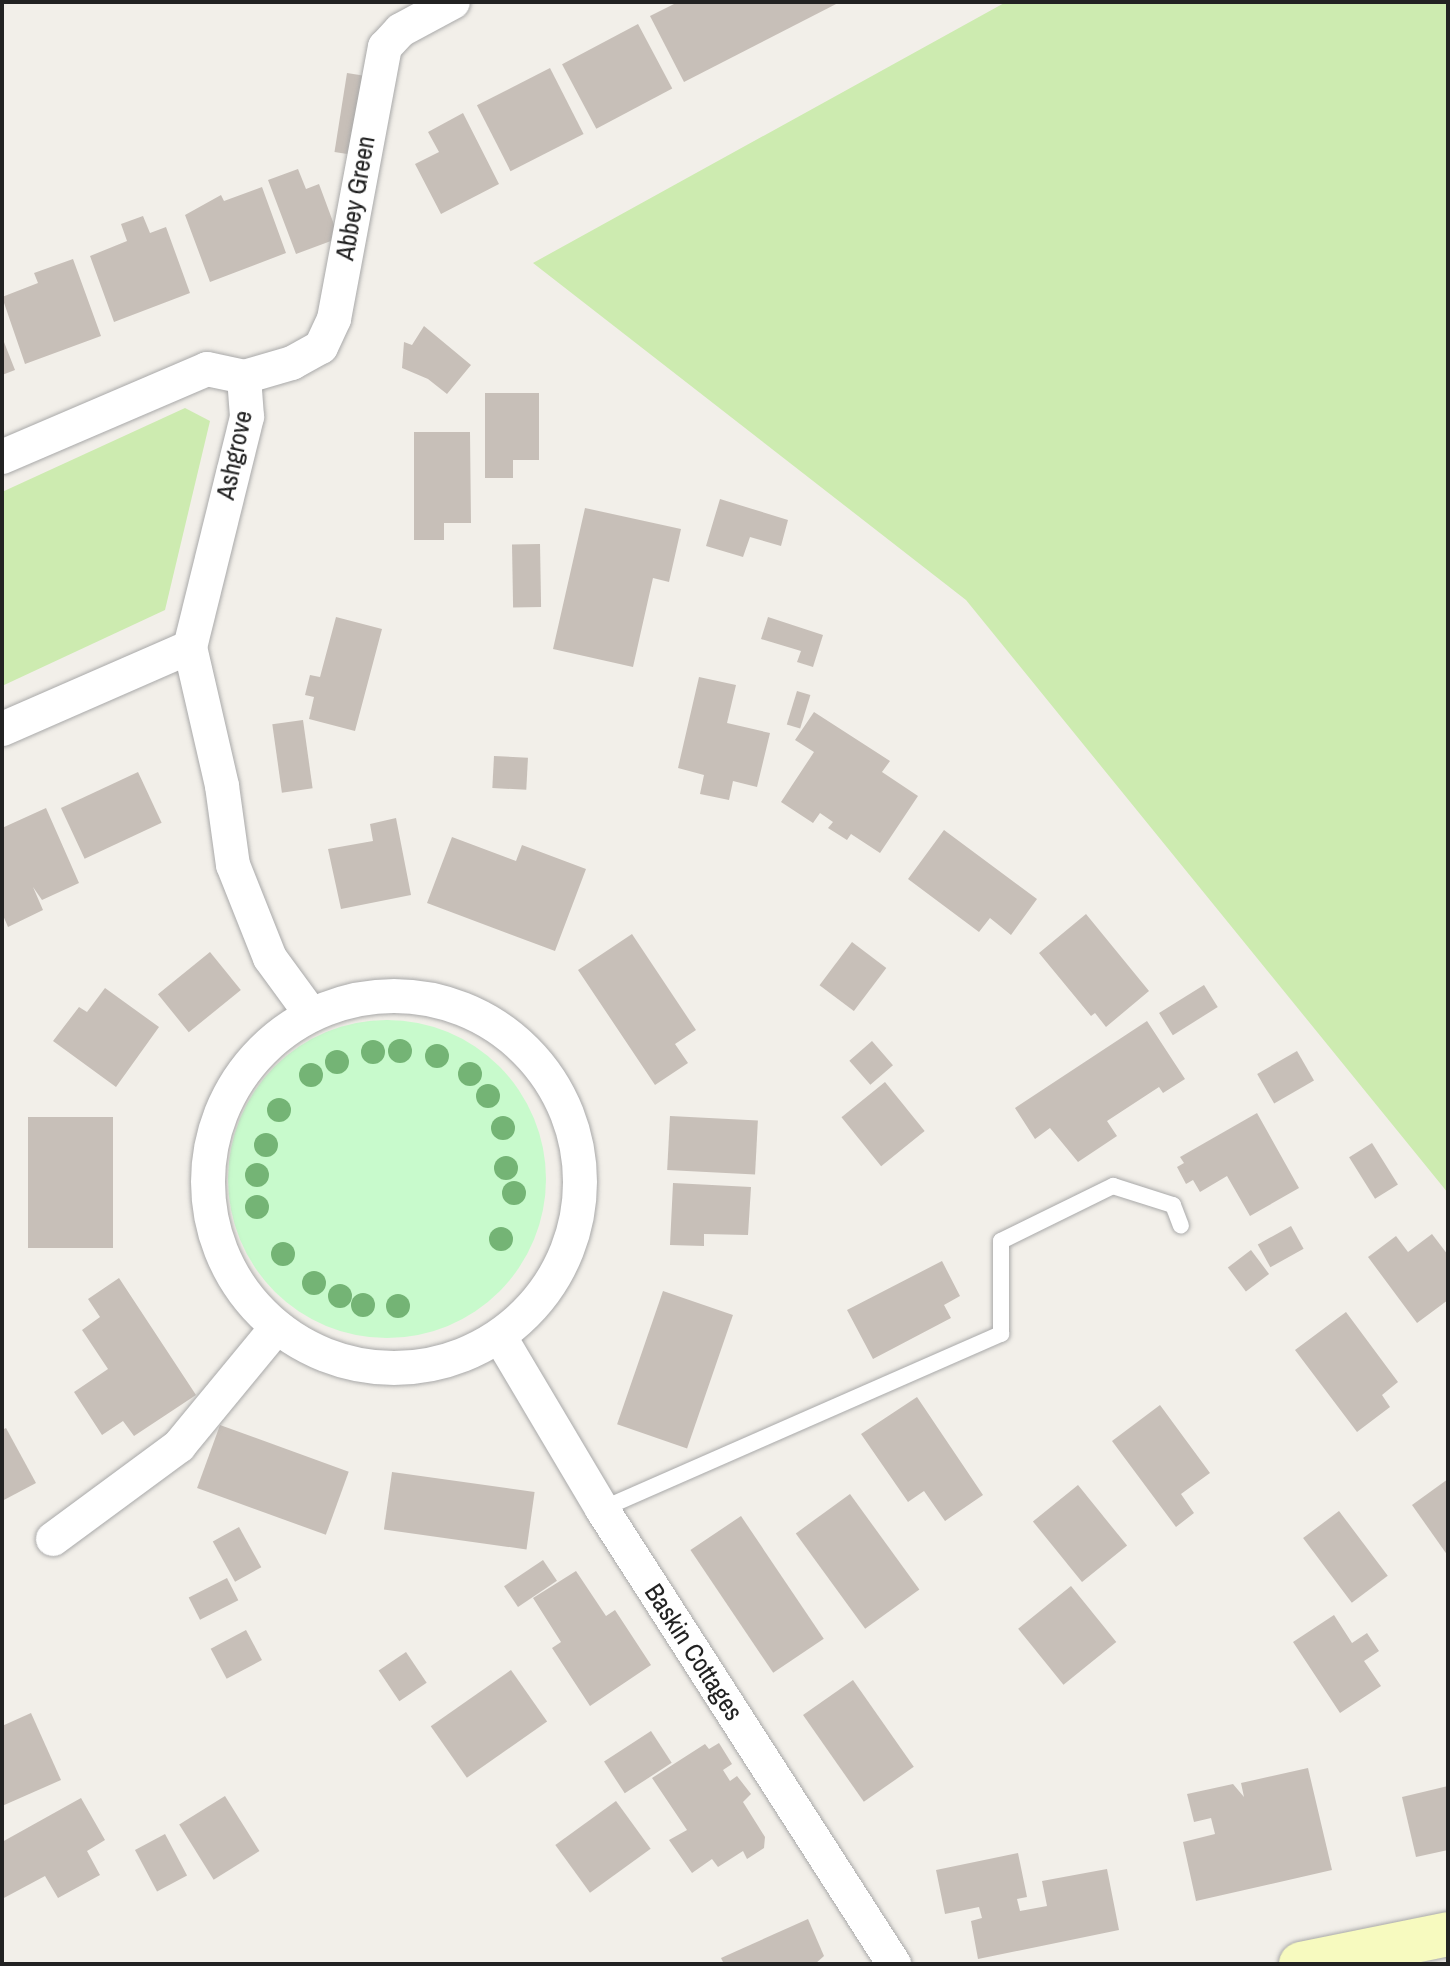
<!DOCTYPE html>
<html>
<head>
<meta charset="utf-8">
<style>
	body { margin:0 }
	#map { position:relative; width:1450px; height:1966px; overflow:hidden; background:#f2efe9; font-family:"Archivo Narrow",sans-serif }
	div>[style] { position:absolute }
	.grass>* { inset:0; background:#cdebb0 }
	.park>* { inset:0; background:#c8facc }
	.round { border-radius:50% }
	.building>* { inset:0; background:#c7bfb8; transform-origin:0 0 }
	.roads { filter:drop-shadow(0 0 2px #a9a9a9) drop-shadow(0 0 2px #a9a9a9) }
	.lane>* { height:16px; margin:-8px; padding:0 8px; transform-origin:8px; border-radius:8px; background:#fff }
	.street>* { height:34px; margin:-17px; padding:0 17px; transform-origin:17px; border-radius:17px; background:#fff }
	.street>.ring { margin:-17px; padding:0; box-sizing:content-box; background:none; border:34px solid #fff; border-radius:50% }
	.secondary>* { height:44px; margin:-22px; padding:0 22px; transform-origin:22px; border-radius:22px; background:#f7fabf }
	.trees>* { width:24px; height:24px; margin:-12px; border-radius:50%; background:#74b475 }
	span { translate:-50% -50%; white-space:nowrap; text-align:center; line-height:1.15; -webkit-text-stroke:7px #fff; paint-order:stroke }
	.street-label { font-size:26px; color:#222 }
	.frame { position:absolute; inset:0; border:4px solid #222; pointer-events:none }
</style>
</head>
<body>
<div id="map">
	<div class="grass">
		<i style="clip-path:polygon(1006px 2px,1448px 2px,1448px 1193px,966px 600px,533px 263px)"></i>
		<i style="clip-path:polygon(185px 408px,210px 421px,165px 610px,2px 686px,2px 492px)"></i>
	</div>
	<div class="park">
		<i class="round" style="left:228px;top:1020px;width:318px;height:318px"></i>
	</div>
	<div class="building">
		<i style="clip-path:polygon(678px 2px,840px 2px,684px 82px,650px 16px)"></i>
		<i style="left:638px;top:24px;width:73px;height:86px;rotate:62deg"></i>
		<i style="left:550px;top:68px;width:74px;height:82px;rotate:63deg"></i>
		<i style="left:347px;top:73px;width:24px;height:80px;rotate:9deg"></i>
		<i style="clip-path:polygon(463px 113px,499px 184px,441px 214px,415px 164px,439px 152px,428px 132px)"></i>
		<i style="clip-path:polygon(298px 169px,306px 189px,319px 184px,339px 238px,296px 254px,268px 180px)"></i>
		<i style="clip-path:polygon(262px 187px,286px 253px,210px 282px,185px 215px,221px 195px,224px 201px)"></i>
		<i style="clip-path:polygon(143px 216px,150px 233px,166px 227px,190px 293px,114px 322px,90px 256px,127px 241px,121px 224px)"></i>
		<i style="clip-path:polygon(73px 259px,101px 336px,25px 364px,2px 297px,38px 283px,34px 273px)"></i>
		<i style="clip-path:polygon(424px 326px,471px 365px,447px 394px,428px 379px,402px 368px,404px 342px,412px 345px)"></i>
		<i style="clip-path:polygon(2px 337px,15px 370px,2px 375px)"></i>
		<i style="clip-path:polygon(485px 393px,539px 393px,539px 460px,513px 460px,513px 478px,485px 478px)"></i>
		<i style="clip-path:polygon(414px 432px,470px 432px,471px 523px,444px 523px,444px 540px,414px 540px)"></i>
		<i style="clip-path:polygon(720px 499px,788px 520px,781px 546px,750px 537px,743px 557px,706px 546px)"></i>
		<i style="clip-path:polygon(585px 508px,681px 529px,669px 582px,653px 578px,633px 667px,553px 649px)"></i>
		<i style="left:540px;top:544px;width:63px;height:28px;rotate:89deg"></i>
		<i style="clip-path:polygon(336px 617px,382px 629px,355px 731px,309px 719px,314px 697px,305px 695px,310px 675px,320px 677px)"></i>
		<i style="clip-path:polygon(768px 617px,823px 635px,813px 667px,797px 662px,801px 651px,761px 639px)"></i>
		<i style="clip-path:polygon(699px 677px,736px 685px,727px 723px,770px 733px,757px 787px,733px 781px,729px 800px,700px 794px,704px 775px,678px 768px)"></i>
		<i style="left:797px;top:691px;width:14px;height:35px;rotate:17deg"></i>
		<i style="clip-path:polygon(814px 712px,890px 761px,882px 772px,918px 796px,880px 853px,851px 834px,847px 840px,828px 828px,833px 822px,820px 813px,813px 823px,781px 802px,814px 752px,795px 740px)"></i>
		<i style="left:303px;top:720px;width:69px;height:31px;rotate:82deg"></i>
		<i style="left:494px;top:756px;width:34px;height:32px;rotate:3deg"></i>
		<i style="left:138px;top:772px;width:56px;height:85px;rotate:65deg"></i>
		<i style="clip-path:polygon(46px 808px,79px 883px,42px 900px,33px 887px,43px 910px,8px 927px,2px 913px,2px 828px)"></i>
		<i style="clip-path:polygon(396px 818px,411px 895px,341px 909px,328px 849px,373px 841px,370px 824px)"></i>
		<i style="clip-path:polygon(944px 830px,1037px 899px,1011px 935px,990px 918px,979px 932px,908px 879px)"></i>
		<i style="clip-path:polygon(452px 837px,516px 861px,522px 845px,586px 869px,555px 951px,427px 903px)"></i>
		<i style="clip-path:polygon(1086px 914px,1149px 991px,1106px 1027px,1095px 1013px,1091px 1016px,1039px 953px)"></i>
		<i style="clip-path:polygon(632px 934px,696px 1030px,675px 1044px,688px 1063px,655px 1085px,578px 970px)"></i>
		<i style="left:852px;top:942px;width:43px;height:54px;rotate:37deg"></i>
		<i style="left:210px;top:952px;width:49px;height:67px;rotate:51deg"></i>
		<i style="left:1204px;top:985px;width:26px;height:53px;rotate:58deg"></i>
		<i style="clip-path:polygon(105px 988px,159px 1027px,116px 1087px,53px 1041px,79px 1007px,87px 1012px)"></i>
		<i style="clip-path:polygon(1147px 1021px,1185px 1079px,1163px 1093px,1159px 1087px,1107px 1121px,1117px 1136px,1078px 1162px,1050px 1128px,1035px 1139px,1015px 1108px)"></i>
		<i style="left:872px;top:1041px;width:32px;height:30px;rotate:49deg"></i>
		<i style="left:1297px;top:1051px;width:34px;height:46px;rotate:60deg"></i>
		<i style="left:885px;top:1082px;width:63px;height:56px;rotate:51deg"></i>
		<i style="clip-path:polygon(1257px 1113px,1299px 1188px,1250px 1216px,1227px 1176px,1200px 1192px,1193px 1180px,1186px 1184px,1177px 1167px,1184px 1163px,1180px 1157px)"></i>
		<i style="left:670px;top:1116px;width:88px;height:54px;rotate:3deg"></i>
		<i style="left:28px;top:1117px;width:85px;height:131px"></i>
		<i style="left:1372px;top:1143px;width:49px;height:27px;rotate:58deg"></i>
		<i style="clip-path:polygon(673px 1183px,751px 1187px,748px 1235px,704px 1234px,704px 1246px,670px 1245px)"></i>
		<i style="left:1291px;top:1226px;width:26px;height:38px;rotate:61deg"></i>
		<i style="clip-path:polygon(1432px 1234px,1448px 1255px,1448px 1300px,1417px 1323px,1368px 1257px,1396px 1236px,1408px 1252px)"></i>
		<i style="left:1251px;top:1250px;width:30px;height:29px;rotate:53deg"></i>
		<i style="clip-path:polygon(942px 1261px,960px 1296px,944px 1305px,951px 1318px,873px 1359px,847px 1310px)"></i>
		<i style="clip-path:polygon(119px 1278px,196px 1395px,134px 1436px,123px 1421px,102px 1435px,74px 1392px,108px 1369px,82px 1330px,100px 1317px,88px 1299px)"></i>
		<i style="left:663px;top:1291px;width:74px;height:141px;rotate:19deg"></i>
		<i style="clip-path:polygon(1346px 1312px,1398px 1382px,1382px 1395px,1390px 1407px,1357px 1432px,1295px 1350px)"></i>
		<i style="clip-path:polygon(917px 1397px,983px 1495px,945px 1521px,924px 1491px,908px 1502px,861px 1434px)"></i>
		<i style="clip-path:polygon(1160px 1405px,1210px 1473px,1181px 1494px,1194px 1513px,1176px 1527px,1112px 1441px)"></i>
		<i style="left:220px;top:1425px;width:137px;height:67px;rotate:20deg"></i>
		<i style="clip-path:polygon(6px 1428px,36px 1483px,2px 1501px,2px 1430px)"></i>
		<i style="left:392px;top:1472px;width:144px;height:58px;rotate:8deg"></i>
		<i style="clip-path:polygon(1448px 1479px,1448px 1556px,1412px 1505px)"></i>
		<i style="left:1078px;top:1485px;width:78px;height:58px;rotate:51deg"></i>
		<i style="left:850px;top:1494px;width:118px;height:67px;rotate:54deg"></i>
		<i style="left:1339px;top:1511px;width:81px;height:45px;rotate:53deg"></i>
		<i style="left:741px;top:1516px;width:148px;height:61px;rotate:56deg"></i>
		<i style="left:239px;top:1527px;width:46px;height:30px;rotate:61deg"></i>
		<i style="left:543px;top:1560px;width:25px;height:47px;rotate:56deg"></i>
		<i style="clip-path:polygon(576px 1571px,606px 1616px,615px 1610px,651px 1665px,590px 1706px,552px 1648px,561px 1642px,533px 1598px)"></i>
		<i style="left:227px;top:1578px;width:25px;height:43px;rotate:63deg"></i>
		<i style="left:1071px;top:1586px;width:72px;height:68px;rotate:51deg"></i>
		<i style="clip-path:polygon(1334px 1615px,1352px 1643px,1367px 1633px,1379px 1651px,1364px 1661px,1381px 1686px,1340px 1713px,1293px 1642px)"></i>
		<i style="left:246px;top:1630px;width:34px;height:40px;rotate:62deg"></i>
		<i style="left:406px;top:1652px;width:37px;height:33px;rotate:56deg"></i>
		<i style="left:511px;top:1670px;width:63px;height:98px;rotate:55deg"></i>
		<i style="left:853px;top:1680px;width:106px;height:61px;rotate:55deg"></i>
		<i style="clip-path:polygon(31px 1713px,61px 1780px,2px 1806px,2px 1726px)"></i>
		<i style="left:651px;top:1731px;width:38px;height:56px;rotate:57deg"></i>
		<i style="clip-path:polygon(719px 1743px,732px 1764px,723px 1770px,730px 1781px,737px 1776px,751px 1794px,743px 1802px,765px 1837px,764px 1848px,747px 1859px,743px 1851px,718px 1867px,712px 1859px,692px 1873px,669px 1840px,687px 1830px,652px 1778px,705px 1744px,709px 1749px)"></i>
		<i style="clip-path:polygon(1308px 1768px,1332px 1870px,1196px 1901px,1183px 1842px,1215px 1834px,1211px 1818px,1194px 1822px,1187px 1794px,1233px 1784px,1244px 1797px,1241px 1783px)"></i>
		<i style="clip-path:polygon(1448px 1786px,1448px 1850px,1416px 1857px,1402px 1797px)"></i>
		<i style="left:225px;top:1796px;width:65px;height:54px;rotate:58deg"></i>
		<i style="clip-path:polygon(81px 1798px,105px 1840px,87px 1851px,100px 1875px,58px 1898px,45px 1876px,2px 1899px,2px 1842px)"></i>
		<i style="left:616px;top:1801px;width:59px;height:75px;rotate:54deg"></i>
		<i style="left:165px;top:1834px;width:47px;height:34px;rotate:62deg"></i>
		<i style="clip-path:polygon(1018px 1853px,1027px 1897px,1017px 1899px,1020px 1911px,1047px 1906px,1042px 1881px,1107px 1869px,1119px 1930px,978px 1959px,971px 1921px,982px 1918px,979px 1907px,945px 1914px,936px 1870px)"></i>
		<i style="clip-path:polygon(808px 1919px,824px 1956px,815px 1964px,724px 1964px,721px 1958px)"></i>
	</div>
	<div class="roads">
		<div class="lane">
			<i style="left:602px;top:1509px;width:436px;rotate:-23.7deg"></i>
			<i style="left:1001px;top:1334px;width:93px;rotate:-90deg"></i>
			<i style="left:1001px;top:1241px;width:125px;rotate:-26.2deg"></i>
			<i style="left:1113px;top:1186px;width:63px;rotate:17.6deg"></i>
			<i style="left:1173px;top:1205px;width:22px;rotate:69deg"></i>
		</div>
		<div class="street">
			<i style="left:244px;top:377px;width:50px;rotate:-16.3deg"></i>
			<i style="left:292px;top:363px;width:33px;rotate:-29deg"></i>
			<i style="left:321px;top:347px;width:31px;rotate:-65deg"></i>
			<i style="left:334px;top:319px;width:277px;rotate:-79.4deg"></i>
			<i style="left:385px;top:47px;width:23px;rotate:-47deg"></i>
			<i style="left:401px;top:30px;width:59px;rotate:-28.3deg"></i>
			<i style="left:2px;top:457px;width:223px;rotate:-23.2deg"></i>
			<i style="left:207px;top:369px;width:38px;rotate:12deg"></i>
			<i style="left:244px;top:377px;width:40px;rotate:85.7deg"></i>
			<i style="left:247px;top:417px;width:237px;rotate:103.9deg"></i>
			<i style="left:190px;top:647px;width:205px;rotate:156.4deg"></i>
			<i style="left:190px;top:647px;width:143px;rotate:77deg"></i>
			<i style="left:222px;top:786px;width:80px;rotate:82.1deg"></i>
			<i style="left:233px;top:865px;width:100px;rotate:68.3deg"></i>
			<i style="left:270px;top:958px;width:69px;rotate:53.8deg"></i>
			<i class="ring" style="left:208px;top:996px;width:338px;height:338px"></i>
			<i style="left:500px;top:1337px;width:200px;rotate:59.3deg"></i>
			<i style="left:602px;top:1509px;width:541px;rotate:57.31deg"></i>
			<i style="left:53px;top:1539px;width:157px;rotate:-36.4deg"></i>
			<i style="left:179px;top:1446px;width:154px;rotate:-50.5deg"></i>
		</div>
		<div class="secondary">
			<i style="left:1301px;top:1964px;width:150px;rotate:-11.5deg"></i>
		</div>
	</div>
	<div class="trees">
		<i style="left:400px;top:1051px"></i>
		<i style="left:373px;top:1052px"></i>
		<i style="left:437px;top:1056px"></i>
		<i style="left:337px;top:1062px"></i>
		<i style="left:470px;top:1074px"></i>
		<i style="left:311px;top:1075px"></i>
		<i style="left:488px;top:1096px"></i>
		<i style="left:279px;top:1110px"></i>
		<i style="left:503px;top:1128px"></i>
		<i style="left:266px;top:1145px"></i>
		<i style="left:506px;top:1168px"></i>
		<i style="left:257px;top:1175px"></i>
		<i style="left:514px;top:1193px"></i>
		<i style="left:257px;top:1207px"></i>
		<i style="left:501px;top:1239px"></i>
		<i style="left:283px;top:1254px"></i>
		<i style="left:314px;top:1283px"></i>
		<i style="left:340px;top:1296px"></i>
		<i style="left:363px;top:1305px"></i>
		<i style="left:398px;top:1306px"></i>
	</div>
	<div class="street-label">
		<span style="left:355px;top:198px;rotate:-80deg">Abbey Green</span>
		<span style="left:234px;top:455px;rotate:-78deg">Ashgrove</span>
		<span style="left:694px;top:1652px;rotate:57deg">Baskin Cottages</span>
	</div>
	<div class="frame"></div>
</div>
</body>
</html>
